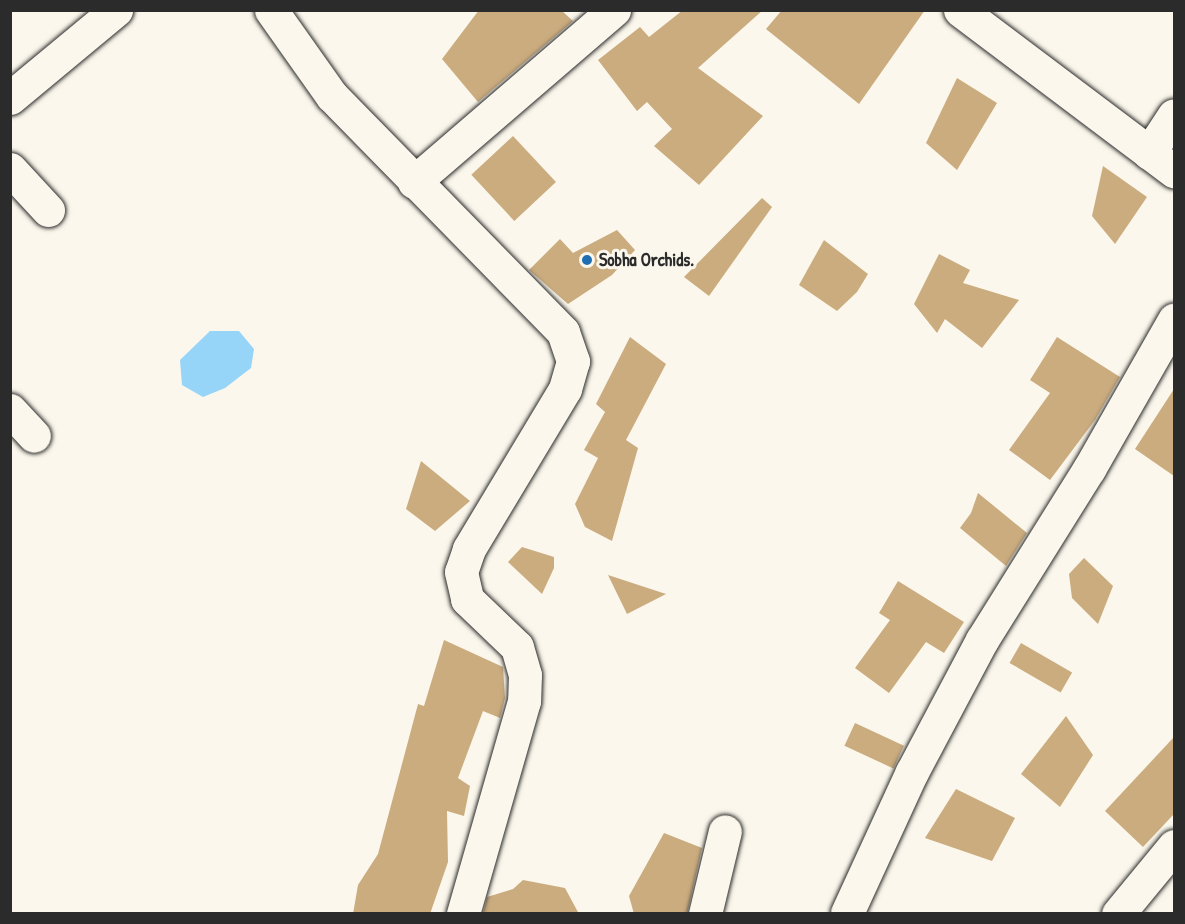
<!DOCTYPE html>
<html>
<head>
<meta charset="utf-8">
<style>
	body { margin:0 }
	#map { position:relative; width:1185px; height:924px; overflow:hidden; background:#fbf7ec; font-family:"Patrick Hand",sans-serif }
	div>[style] { position:absolute }
	.water>* { inset:0; background:#96d4f8 }
	.building>* { inset:0; background:#cbac7f; transform-origin:0 0 }
	.roads { filter:drop-shadow(0 0 2px #2b2b2b) drop-shadow(0 0 2px #2b2b2b) }
	.minor>* { height:33px; margin:-16.5px; padding:0 16.5px; transform-origin:16.5px; border-radius:16.5px; background:#fbf7ec }
	.dots>* { width:16px; height:16px; translate:-50% -50%; box-sizing:border-box; border:3px solid #fbf7ec; border-radius:50% }
	span { translate:-50% -50%; white-space:nowrap; text-align:center; line-height:1.15; -webkit-text-stroke:6px #fbf7ec; paint-order:stroke }
	.poi-label { font-size:18px; color:#2b2b2b; font-weight:700 }
	.left { translate:0 -50%; text-align:left }
	.frame { position:absolute; inset:0; border:12px solid #2b2b2b; pointer-events:none }
</style>
</head>
<body>
<div id="map">
	<div class="water">
		<i style="clip-path:polygon(210px 331px,239px 331px,254px 349px,251px 368px,225px 388px,203px 397px,182px 385px,180px 360px)"></i>
	</div>
	<div class="building">
		<i style="clip-path:polygon(479px 10px,561px 10px,573px 21px,478px 102px,442px 59px)"></i>
		<i style="clip-path:polygon(683px 10px,763px 10px,698px 68px,763px 116px,699px 185px,654px 146px,672px 129px,647px 102px,637px 111px,598px 60px,640px 27px,649px 37px)"></i>
		<i style="clip-path:polygon(782px 10px,925px 10px,859px 104px,766px 29px)"></i>
		<i style="clip-path:polygon(957px 78px,997px 103px,957px 170px,926px 143px)"></i>
		<i style="left:513px;top:136px;width:63px;height:57px;rotate:47deg"></i>
		<i style="clip-path:polygon(1103px 166px,1147px 197px,1115px 244px,1092px 216px)"></i>
		<i style="clip-path:polygon(762px 198px,772px 207px,709px 296px,684px 277px)"></i>
		<i style="clip-path:polygon(617px 230px,635px 250px,612px 275px,568px 304px,529px 270px,560px 239px,573px 253px)"></i>
		<i style="clip-path:polygon(824px 240px,868px 274px,857px 292px,837px 311px,799px 285px)"></i>
		<i style="clip-path:polygon(939px 254px,970px 270px,963px 283px,1019px 300px,982px 348px,945px 319px,937px 333px,914px 304px)"></i>
		<i style="clip-path:polygon(630px 337px,666px 364px,626px 440px,638px 448px,612px 541px,585px 527px,575px 504px,598px 458px,584px 450px,605px 412px,596px 404px)"></i>
		<i style="clip-path:polygon(1057px 337px,1120px 377px,1095px 420px,1050px 480px,1009px 450px,1050px 393px,1030px 380px)"></i>
		<i style="clip-path:polygon(1174px 389px,1174px 476px,1135px 449px)"></i>
		<i style="clip-path:polygon(421px 461px,470px 501px,435px 531px,406px 509px)"></i>
		<i style="clip-path:polygon(978px 493px,1027px 533px,1006px 566px,960px 528px,971px 513px)"></i>
		<i style="clip-path:polygon(522px 547px,554px 557px,554px 568px,542px 594px,508px 562px)"></i>
		<i style="clip-path:polygon(1084px 558px,1113px 586px,1098px 624px,1072px 598px,1069px 574px)"></i>
		<i style="clip-path:polygon(608px 575px,666px 594px,627px 614px)"></i>
		<i style="clip-path:polygon(898px 581px,964px 622px,944px 653px,926px 642px,889px 693px,855px 668px,890px 620px,879px 613px)"></i>
		<i style="clip-path:polygon(444px 640px,503px 667px,505px 698px,500px 718px,483px 711px,458px 778px,470px 786px,464px 816px,447px 811px,448px 862px,430px 914px,353px 914px,358px 885px,378px 854px,418px 704px,424px 706px)"></i>
		<i style="left:1021px;top:643px;width:59px;height:23px;rotate:30deg"></i>
		<i style="clip-path:polygon(1066px 716px,1093px 755px,1060px 807px,1021px 774px)"></i>
		<i style="left:855px;top:723px;width:54px;height:25px;rotate:25deg"></i>
		<i style="clip-path:polygon(1174px 737px,1174px 814px,1143px 847px,1105px 811px)"></i>
		<i style="clip-path:polygon(956px 789px,1015px 818px,992px 861px,925px 838px)"></i>
		<i style="clip-path:polygon(664px 833px,702px 848px,687px 914px,634px 914px,629px 896px)"></i>
		<i style="clip-path:polygon(523px 880px,565px 888px,579px 914px,483px 914px,487px 897px,513px 889px)"></i>
	</div>
	<div class="roads">
		<div class="minor">
			<i style="left:271px;top:10px;width:105px;rotate:54.7deg"></i>
			<i style="left:332px;top:96px;width:330px;rotate:45.6deg"></i>
			<i style="left:563px;top:332px;width:31px;rotate:71deg"></i>
			<i style="left:573px;top:361px;width:29px;rotate:106deg"></i>
			<i style="left:565px;top:389px;width:187px;rotate:121deg"></i>
			<i style="left:469px;top:549px;width:24px;rotate:109deg"></i>
			<i style="left:461px;top:572px;width:28px;rotate:77deg"></i>
			<i style="left:467px;top:599px;width:69px;rotate:43.8deg"></i>
			<i style="left:517px;top:647px;width:29px;rotate:74deg"></i>
			<i style="left:525px;top:675px;width:26px;rotate:92deg"></i>
			<i style="left:524px;top:701px;width:222px;rotate:106deg"></i>
			<i style="left:960px;top:10px;width:268px;rotate:37deg"></i>
			<i style="left:10px;top:98px;width:138px;rotate:-39.7deg"></i>
			<i style="left:1149px;top:153px;width:45px;rotate:-56.7deg"></i>
			<i style="left:10px;top:169px;width:56px;rotate:47.2deg"></i>
			<i style="left:414px;top:182px;width:264px;rotate:-40.7deg"></i>
			<i style="left:10px;top:410px;width:35px;rotate:47deg"></i>
			<i style="left:847px;top:913px;width:155px;rotate:-65.3deg"></i>
			<i style="left:912px;top:772px;width:149px;rotate:-62.1deg"></i>
			<i style="left:982px;top:640px;width:202px;rotate:-58deg"></i>
			<i style="left:1089px;top:469px;width:172px;rotate:-60.3deg"></i>
			<i style="left:705px;top:914px;width:85px;rotate:-76.5deg"></i>
			<i style="left:1118px;top:914px;width:88px;rotate:-50.5deg"></i>
		</div>
	</div>
	<div class="dots">
		<i style="left:587px;top:260px;background:#1f6fb2"></i>
	</div>
	<div class="poi-label">
		<span class="left" style="left:599px;top:260px">Sobha Orchids.</span>
	</div>
	<div class="frame"></div>
</div>
</body>
</html>
